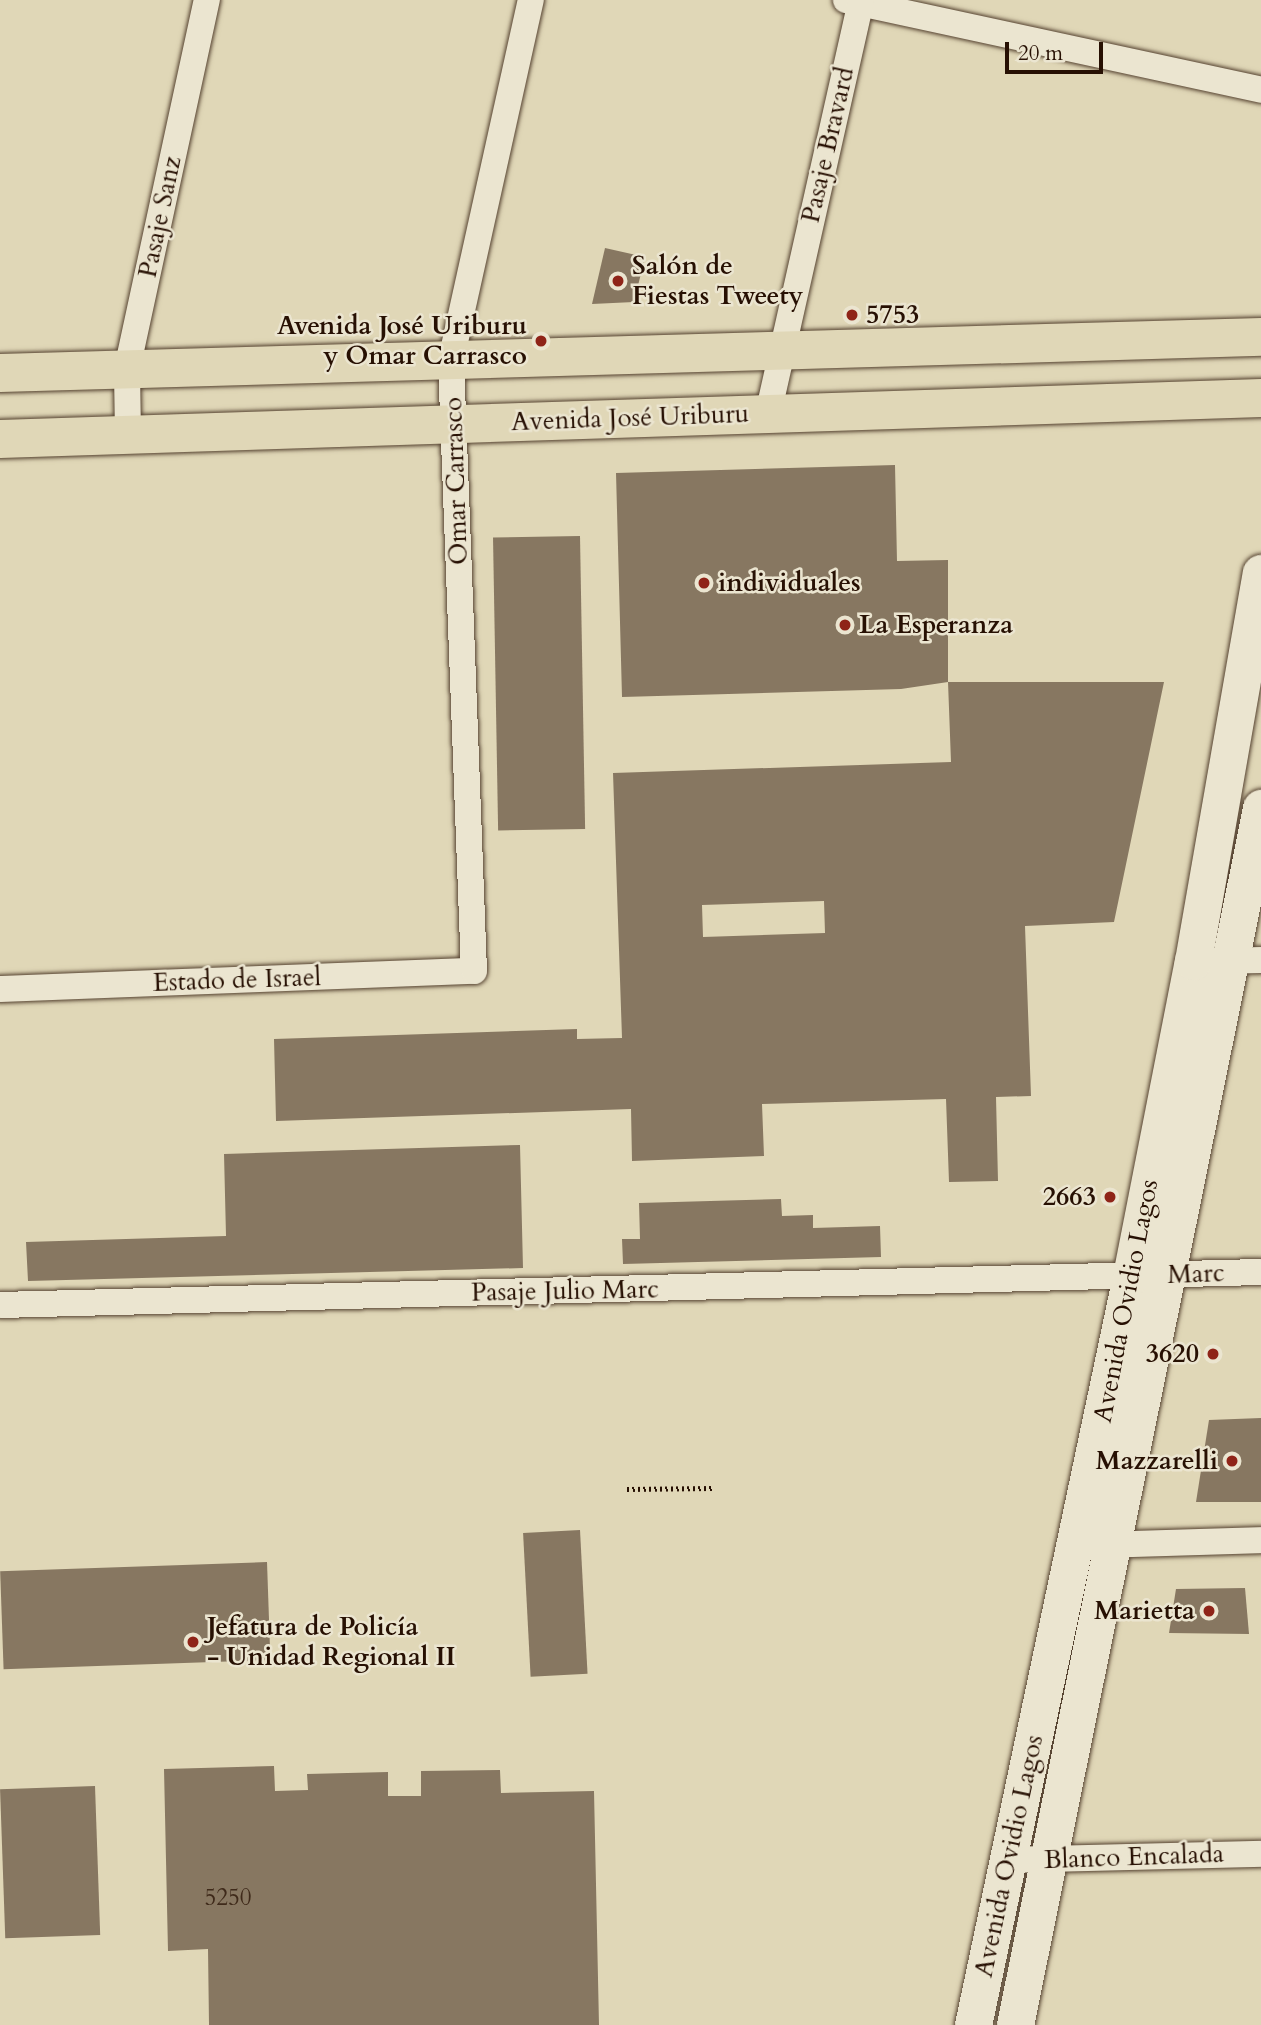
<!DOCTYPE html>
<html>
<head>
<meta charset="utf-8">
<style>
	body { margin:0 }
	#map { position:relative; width:1261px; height:2025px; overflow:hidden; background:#e0d7b7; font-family:Cardo,serif }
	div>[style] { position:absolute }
	.building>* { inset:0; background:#877761; transform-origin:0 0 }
	.path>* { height:4.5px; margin-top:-2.25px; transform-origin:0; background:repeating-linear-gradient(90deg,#271003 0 2px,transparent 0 5.5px) }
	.roads { filter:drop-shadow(0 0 2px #554230) drop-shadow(0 0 2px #554230) }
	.minor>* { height:26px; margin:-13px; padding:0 13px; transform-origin:13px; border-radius:13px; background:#ebe5d0 }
	.secondary>* { height:37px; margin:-18.5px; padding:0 18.5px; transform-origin:18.5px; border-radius:18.5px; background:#ebe5d0 }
	.primary>* { height:38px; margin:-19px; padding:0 19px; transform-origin:19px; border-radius:19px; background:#e0d7b7 }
	.dots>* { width:19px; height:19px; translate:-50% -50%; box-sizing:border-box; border:4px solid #ebe5d0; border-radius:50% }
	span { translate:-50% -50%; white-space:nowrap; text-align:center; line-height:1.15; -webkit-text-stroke:5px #ebe5d0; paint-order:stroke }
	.number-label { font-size:23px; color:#3f2a1a }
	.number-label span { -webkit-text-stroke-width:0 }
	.street-label { font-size:26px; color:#271003 }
	.poi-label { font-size:26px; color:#271003; font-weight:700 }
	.left { translate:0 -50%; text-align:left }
	.right { translate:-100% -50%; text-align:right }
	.scale { position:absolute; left:1005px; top:42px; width:98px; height:32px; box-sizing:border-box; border:4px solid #271003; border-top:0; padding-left:9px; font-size:21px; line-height:24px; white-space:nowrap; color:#271003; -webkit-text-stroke:5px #ebe5d0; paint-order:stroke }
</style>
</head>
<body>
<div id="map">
	<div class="building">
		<i style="clip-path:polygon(605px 248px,645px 257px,634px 302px,592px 304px)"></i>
		<i style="clip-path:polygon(895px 465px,897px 561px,948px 560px,948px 682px,901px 689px,622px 697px,616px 473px)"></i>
		<i style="left:580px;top:536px;width:293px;height:87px;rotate:89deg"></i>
		<i style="clip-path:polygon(evenodd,948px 682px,1164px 682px,1114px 922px,1025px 926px,1031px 1096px,996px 1097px,998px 1181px,949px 1182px,946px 1099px,762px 1104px,764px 1156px,632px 1161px,631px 1109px,276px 1121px,274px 1039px,577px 1029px,577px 1039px,622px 1038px,613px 773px,951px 762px,948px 682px,824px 901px,825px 933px,703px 937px,702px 905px,824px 901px)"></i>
		<i style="clip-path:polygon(520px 1145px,523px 1268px,28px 1281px,26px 1242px,226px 1236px,224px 1154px)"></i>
		<i style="clip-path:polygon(781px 1199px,782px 1216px,813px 1215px,813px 1228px,880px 1226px,881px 1257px,623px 1264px,622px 1239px,640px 1239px,639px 1203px)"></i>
		<i style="clip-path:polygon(1261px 1418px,1261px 1502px,1196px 1502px,1209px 1420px)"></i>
		<i style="left:580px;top:1530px;width:144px;height:57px;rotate:87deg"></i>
		<i style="left:267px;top:1562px;width:98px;height:267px;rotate:88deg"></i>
		<i style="clip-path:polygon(1245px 1588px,1249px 1634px,1169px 1633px,1176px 1589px)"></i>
		<i style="clip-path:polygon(274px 1766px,275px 1791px,308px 1790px,307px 1774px,388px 1772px,388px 1796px,421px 1796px,421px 1771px,500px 1770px,501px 1793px,594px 1791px,599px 2025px,209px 2025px,208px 1949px,168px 1951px,164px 1769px)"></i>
		<i style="left:95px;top:1786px;width:149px;height:95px;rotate:88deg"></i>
	</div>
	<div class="path">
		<i style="left:627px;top:1489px;width:86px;rotate:-0.7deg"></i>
	</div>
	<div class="roads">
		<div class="minor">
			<i style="left:846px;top:0;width:425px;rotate:12.2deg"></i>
			<i style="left:768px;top:414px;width:424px;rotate:-77.3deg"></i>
			<i style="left:128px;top:435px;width:66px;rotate:-90.9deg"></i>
			<i style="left:127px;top:369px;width:378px;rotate:-77.8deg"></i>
			<i style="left:1214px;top:961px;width:47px;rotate:-1.2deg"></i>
			<i style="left:0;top:989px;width:474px;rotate:-2.2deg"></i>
			<i style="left:474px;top:971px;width:611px;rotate:-92.16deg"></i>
			<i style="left:451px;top:360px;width:369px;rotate:-77.5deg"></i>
			<i style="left:0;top:1305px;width:1261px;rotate:-1.5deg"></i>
			<i style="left:1096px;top:1545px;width:165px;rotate:-1.7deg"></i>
			<i style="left:1008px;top:1860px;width:253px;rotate:-1.4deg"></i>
		</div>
		<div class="secondary">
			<i style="left:973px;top:2025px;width:765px;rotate:-78.09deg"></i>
			<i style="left:1131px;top:1276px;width:321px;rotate:-78.9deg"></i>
			<i style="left:1193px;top:961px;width:394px;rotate:-80.1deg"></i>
			<i style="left:1015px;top:2025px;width:1242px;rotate:-78.57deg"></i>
		</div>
		<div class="primary">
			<i style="left:0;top:373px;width:1262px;rotate:-1.64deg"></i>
			<i style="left:0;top:439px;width:1262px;rotate:-1.86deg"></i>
		</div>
	</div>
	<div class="dots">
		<i style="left:618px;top:281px;background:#8f2418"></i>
		<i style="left:852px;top:315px;background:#8f2418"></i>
		<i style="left:541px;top:341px;background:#8f2418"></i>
		<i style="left:704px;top:583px;background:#8f2418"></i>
		<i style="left:845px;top:625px;background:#8f2418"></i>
		<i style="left:1110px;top:1197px;background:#8f2418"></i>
		<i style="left:1213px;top:1354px;background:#8f2418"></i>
		<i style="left:1232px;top:1461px;background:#8f2418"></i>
		<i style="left:1209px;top:1611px;background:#8f2418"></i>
		<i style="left:193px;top:1642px;background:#8f2418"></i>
	</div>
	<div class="number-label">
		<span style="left:228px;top:1898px">5250</span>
	</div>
	<div class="street-label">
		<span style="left:828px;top:145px;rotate:-77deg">Pasaje Bravard</span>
		<span style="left:160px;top:217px;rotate:-78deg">Pasaje Sanz</span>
		<span style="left:630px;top:418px;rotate:-2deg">Avenida José Uriburu</span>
		<span style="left:456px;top:481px;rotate:-92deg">Omar Carrasco</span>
		<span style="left:237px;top:980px;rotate:-2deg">Estado de Israel</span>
		<span style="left:1196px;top:1274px;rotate:-2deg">Marc</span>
		<span style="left:565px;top:1291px;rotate:-1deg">Pasaje Julio Marc</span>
		<span style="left:1126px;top:1301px;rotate:-79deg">Avenida Ovidio Lagos</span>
		<span style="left:1009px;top:1856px;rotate:-78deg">Avenida Ovidio Lagos</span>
		<span style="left:1134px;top:1857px;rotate:-2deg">Blanco Encalada</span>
	</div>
	<div class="poi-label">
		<span class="left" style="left:632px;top:281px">Salón de<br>Fiestas Tweety</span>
		<span class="left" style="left:866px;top:315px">5753</span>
		<span class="right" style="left:527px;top:341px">Avenida José Uriburu<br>y Omar Carrasco</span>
		<span class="left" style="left:718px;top:583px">individuales</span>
		<span class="left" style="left:859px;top:625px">La Esperanza</span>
		<span class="right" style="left:1096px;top:1197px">2663</span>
		<span class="right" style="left:1199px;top:1354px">3620</span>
		<span class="right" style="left:1218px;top:1461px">Mazzarelli</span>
		<span class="right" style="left:1195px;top:1611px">Marietta</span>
		<span class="left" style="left:207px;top:1642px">Jefatura de Policía<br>- Unidad Regional II</span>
	</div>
	<div class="scale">20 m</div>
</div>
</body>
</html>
